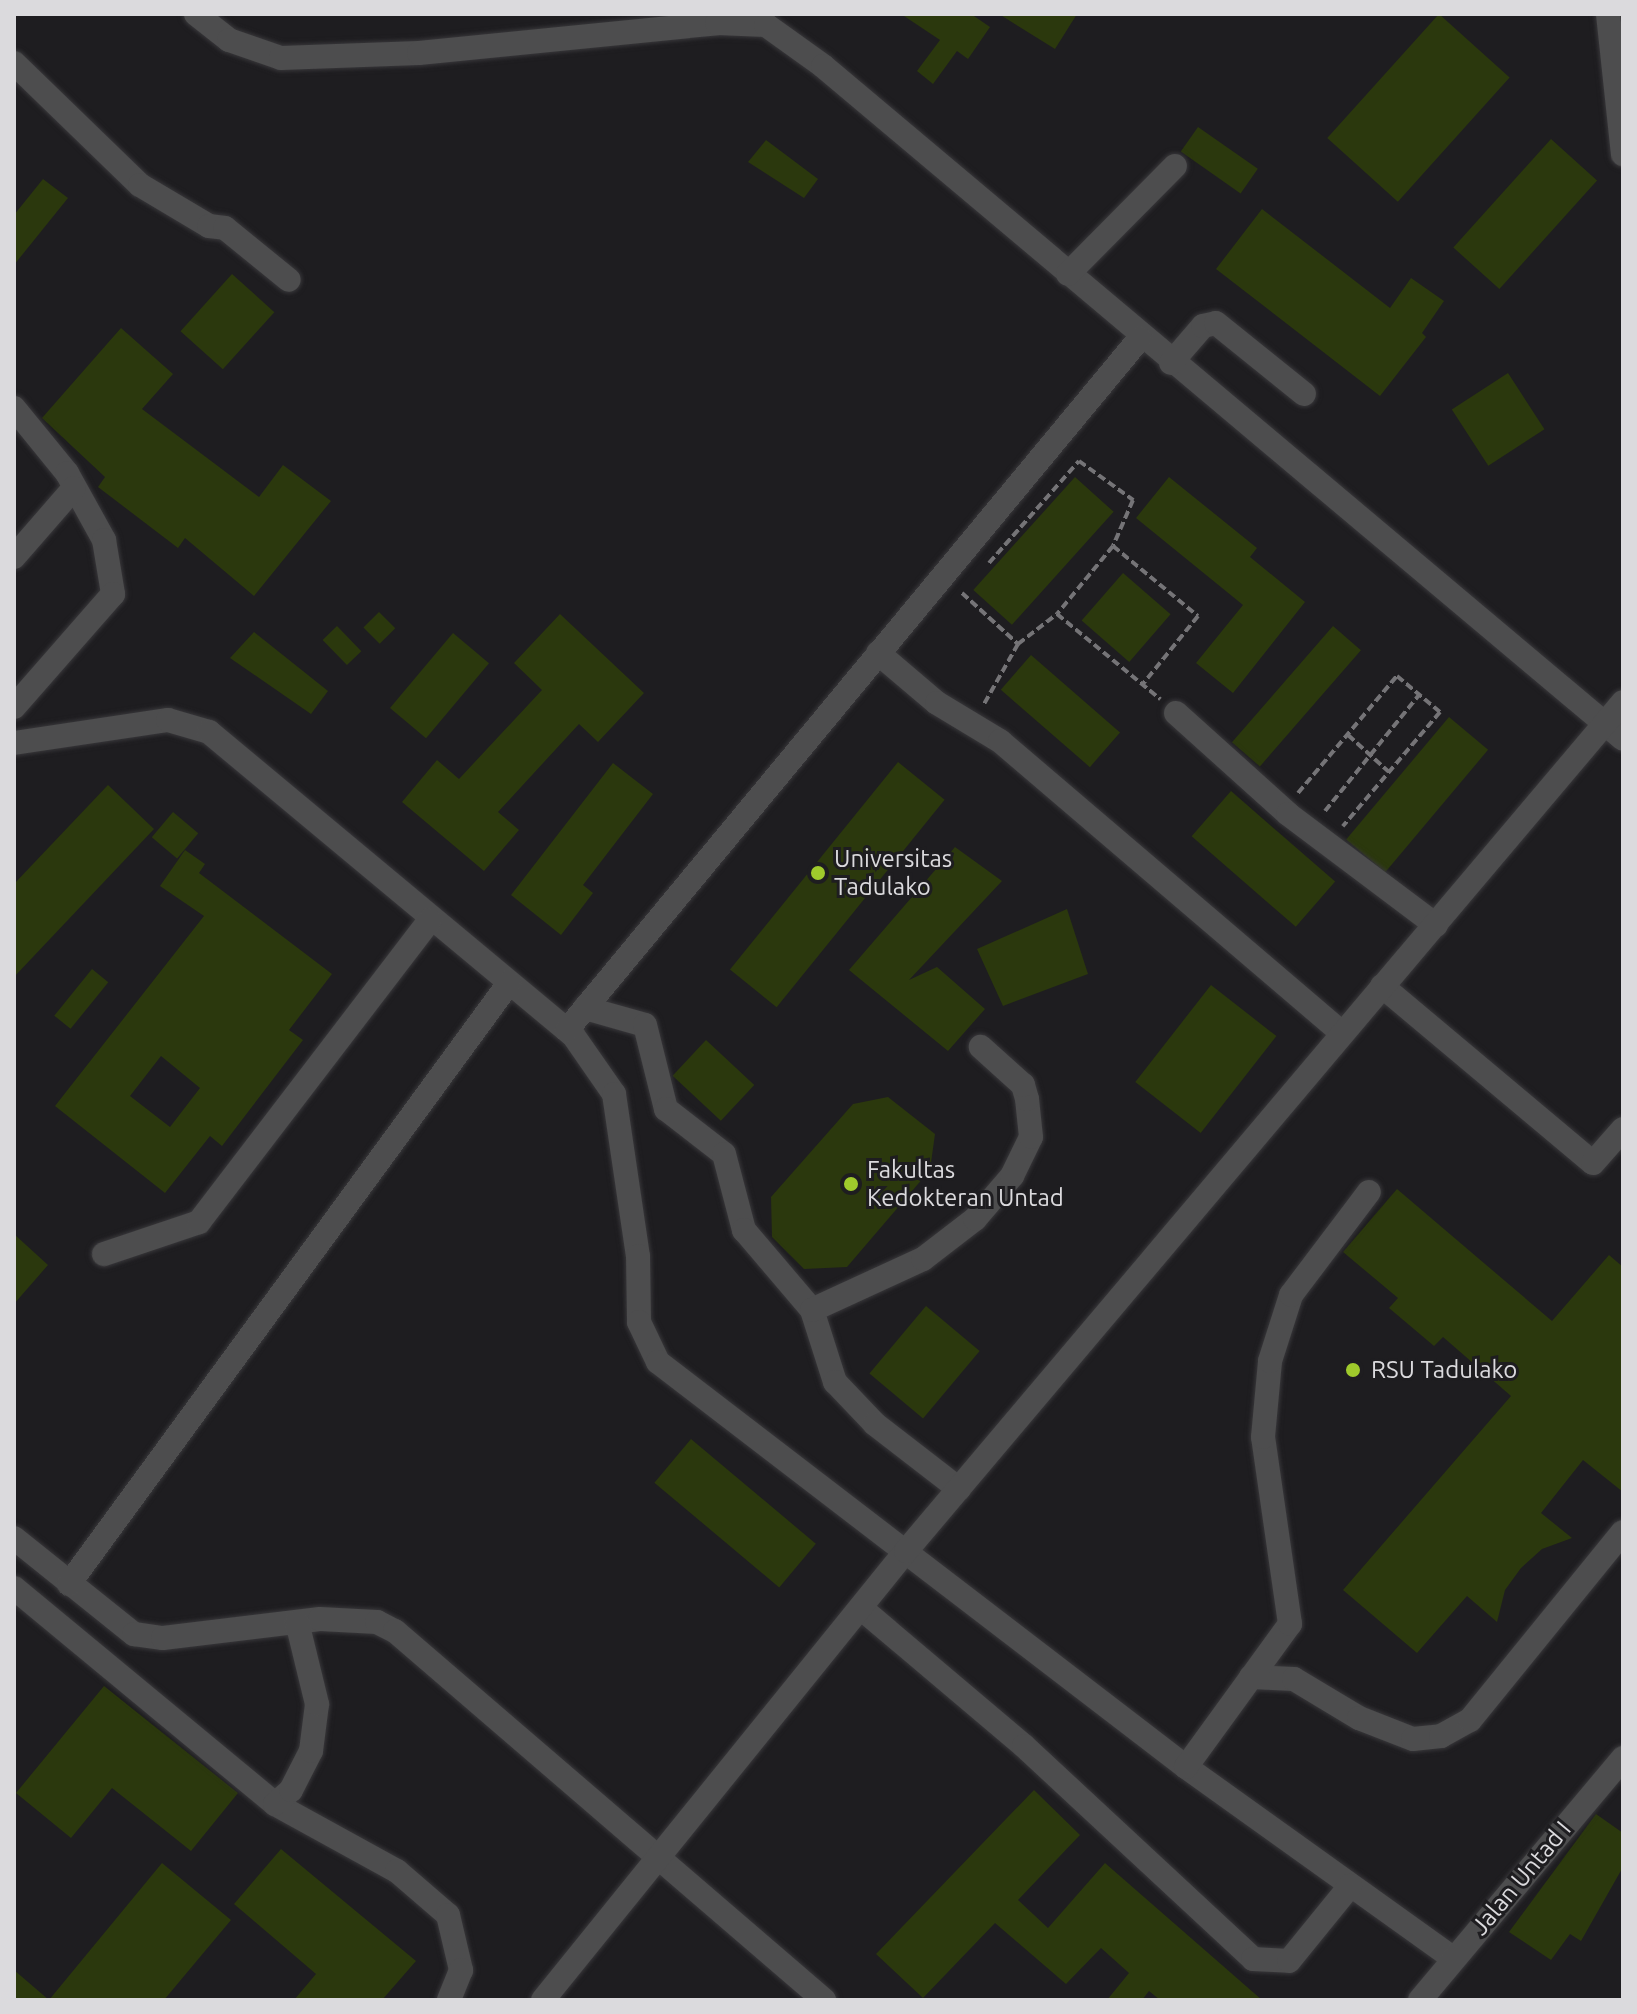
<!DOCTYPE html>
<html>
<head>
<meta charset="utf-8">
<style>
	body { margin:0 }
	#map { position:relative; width:1637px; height:2014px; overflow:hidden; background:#1e1d20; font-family:Ubuntu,sans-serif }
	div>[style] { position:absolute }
	.building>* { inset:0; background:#2b380d; transform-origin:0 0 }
	.path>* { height:4px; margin-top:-2px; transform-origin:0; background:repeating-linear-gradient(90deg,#757477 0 8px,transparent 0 12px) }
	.roads { filter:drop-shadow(0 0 2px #38373a) drop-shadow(0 0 2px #38373a) }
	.minor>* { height:24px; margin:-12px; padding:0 12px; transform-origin:12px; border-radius:12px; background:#4d4d4e }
	.dots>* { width:22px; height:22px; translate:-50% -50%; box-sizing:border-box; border:4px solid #1e1d20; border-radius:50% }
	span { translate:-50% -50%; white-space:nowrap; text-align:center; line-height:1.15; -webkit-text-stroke:6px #1e1d20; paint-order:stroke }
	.poi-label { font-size:24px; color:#dbdadd }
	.left { translate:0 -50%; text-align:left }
	.street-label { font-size:24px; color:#dbdadd }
	.frame { position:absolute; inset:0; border:16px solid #dbdadd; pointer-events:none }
</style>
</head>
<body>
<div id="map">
	<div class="building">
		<i style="clip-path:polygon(901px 14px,971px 14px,990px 27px,968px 59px,957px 51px,933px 84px,917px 71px,940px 40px)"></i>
		<i style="clip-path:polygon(999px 14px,1077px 14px,1055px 49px)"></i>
		<i style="left:1439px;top:14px;width:95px;height:167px;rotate:42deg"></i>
		<i style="left:1198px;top:127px;width:73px;height:30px;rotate:35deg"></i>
		<i style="left:1551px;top:139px;width:62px;height:146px;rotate:42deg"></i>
		<i style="clip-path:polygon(766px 140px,818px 179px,804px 198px,748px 162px)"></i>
		<i style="clip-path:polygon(43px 179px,68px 198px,14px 265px,14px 215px)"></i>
		<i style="clip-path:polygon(1262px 209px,1390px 308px,1411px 278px,1444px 301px,1422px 333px,1426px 337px,1380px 396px,1216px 269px)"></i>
		<i style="left:232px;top:274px;width:57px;height:77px;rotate:42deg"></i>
		<i style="clip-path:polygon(121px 328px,173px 374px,142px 409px,259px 497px,283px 465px,331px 501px,254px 596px,185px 538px,178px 548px,98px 487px,105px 477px,42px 418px)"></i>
		<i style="left:1508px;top:373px;width:67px;height:67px;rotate:57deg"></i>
		<i style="left:1075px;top:477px;width:52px;height:152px;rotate:42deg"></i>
		<i style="clip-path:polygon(1169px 477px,1257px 548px,1250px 557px,1305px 602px,1233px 693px,1196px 663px,1243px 605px,1136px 518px)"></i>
		<i style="left:1123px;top:573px;width:63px;height:63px;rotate:41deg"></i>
		<i style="left:379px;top:612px;width:23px;height:22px;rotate:45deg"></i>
		<i style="clip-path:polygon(560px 614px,644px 693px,598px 742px,579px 724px,498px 812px,519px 830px,484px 871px,402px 802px,437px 760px,459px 779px,542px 690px,514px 663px)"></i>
		<i style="left:337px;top:626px;width:35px;height:20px;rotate:46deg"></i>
		<i style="left:1333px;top:626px;width:37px;height:154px;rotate:41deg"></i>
		<i style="clip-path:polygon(254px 632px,328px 691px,311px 714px,230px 658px)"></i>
		<i style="left:453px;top:633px;width:47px;height:98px;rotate:40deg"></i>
		<i style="left:1031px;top:655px;width:118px;height:46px;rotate:41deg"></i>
		<i style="left:1449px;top:717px;width:51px;height:160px;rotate:40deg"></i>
		<i style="left:898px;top:762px;width:60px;height:267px;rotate:39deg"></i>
		<i style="clip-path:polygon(613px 763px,653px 794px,583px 885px,593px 893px,561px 935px,511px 895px)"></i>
		<i style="clip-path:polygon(108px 785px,154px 829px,14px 977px,14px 884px)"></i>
		<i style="left:1231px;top:791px;width:138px;height:60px;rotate:41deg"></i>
		<i style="left:173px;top:812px;width:33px;height:33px;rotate:40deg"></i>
		<i style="clip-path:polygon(955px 847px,1002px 881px,909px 980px,937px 967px,985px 1009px,948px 1051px,849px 970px)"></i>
		<i style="clip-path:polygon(evenodd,185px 850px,205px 864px,199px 873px,332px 974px,289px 1030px,303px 1040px,222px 1146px,210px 1136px,165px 1193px,55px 1106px,204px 916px,160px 886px,185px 850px,161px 1056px,200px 1088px,170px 1127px,130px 1096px,161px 1056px)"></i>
		<i style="clip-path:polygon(1067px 909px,1088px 974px,1003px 1006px,977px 949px)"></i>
		<i style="left:92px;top:969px;width:21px;height:60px;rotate:39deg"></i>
		<i style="left:1211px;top:985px;width:83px;height:123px;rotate:38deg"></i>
		<i style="left:706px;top:1040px;width:66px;height:49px;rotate:43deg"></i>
		<i style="clip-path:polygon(888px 1097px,935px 1134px,930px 1170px,847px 1267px,804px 1269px,772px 1237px,771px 1197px,853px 1104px)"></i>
		<i style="clip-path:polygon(1397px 1189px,1552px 1321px,1609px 1255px,1623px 1267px,1623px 1492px,1583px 1460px,1541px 1513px,1572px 1538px,1542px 1549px,1521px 1568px,1505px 1590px,1497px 1622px,1467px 1596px,1417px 1653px,1343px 1590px,1511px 1396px,1443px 1337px,1434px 1346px,1389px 1308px,1398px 1298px,1343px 1252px)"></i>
		<i style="clip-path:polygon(14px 1234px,48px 1265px,14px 1304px)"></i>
		<i style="left:926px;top:1306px;width:70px;height:88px;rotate:40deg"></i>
		<i style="left:691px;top:1439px;width:163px;height:57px;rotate:40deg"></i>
		<i style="clip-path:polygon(104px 1686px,238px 1793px,191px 1851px,112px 1788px,71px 1838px,16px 1793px)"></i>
		<i style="clip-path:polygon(1034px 1790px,1080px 1835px,1018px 1900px,1048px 1928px,1105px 1863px,1262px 2000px,1160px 2000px,1149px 1991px,1142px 2000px,1107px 2000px,1129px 1973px,1101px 1948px,1066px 1984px,995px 1923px,923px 1998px,876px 1954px)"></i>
		<i style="clip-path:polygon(1596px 1814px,1623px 1833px,1623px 1867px,1581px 1941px,1570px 1934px,1551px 1960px,1509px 1932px)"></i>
		<i style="clip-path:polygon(281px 1849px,416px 1961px,382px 2000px,294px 2000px,316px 1974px,234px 1904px)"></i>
		<i style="clip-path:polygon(162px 1863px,231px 1920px,164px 2000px,14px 2000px,14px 1970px,49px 2000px)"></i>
	</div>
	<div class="path">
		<i style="left:1113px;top:546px;width:110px;rotate:39.5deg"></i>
		<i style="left:1198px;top:616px;width:87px;rotate:129deg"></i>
		<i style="left:989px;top:563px;width:136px;rotate:-48.6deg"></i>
		<i style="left:1079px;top:461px;width:67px;rotate:35.8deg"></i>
		<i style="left:1133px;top:500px;width:50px;rotate:113.5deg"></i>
		<i style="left:1113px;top:546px;width:88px;rotate:129.5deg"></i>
		<i style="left:1057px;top:614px;width:134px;rotate:39.5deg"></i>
		<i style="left:962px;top:593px;width:76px;rotate:42.3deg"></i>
		<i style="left:1018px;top:644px;width:69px;rotate:119.5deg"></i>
		<i style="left:1018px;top:644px;width:49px;rotate:-37.6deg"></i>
		<i style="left:1348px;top:735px;width:55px;rotate:42.1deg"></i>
		<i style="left:1298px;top:793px;width:153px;rotate:-49.8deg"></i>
		<i style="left:1397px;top:676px;width:56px;rotate:39.9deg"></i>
		<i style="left:1440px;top:712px;width:150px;rotate:130.4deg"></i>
		<i style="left:1325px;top:811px;width:149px;rotate:-51deg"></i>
	</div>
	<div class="roads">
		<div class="minor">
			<i style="left:196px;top:14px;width:42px;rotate:38.2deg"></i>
			<i style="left:229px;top:40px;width:55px;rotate:19.1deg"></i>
			<i style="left:281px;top:58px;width:138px;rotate:-2.1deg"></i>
			<i style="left:419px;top:53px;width:300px;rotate:-5.7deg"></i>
			<i style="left:717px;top:23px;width:49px;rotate:2.3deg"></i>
			<i style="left:766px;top:25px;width:70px;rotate:35.7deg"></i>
			<i style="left:823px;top:66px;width:1045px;rotate:40.07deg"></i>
			<i style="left:1608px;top:14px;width:141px;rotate:83.9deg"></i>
			<i style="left:14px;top:63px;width:175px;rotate:44.1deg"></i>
			<i style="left:140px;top:185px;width:80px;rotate:30.7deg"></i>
			<i style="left:209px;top:226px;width:16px;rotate:7deg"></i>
			<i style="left:225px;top:228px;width:82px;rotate:39.1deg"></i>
			<i style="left:1068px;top:274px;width:152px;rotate:-45.3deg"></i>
			<i style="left:1171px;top:363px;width:49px;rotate:-49.1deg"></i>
			<i style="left:1203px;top:326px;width:13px;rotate:-13deg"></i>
			<i style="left:1216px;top:323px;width:113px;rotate:38.9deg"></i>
			<i style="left:14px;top:408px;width:84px;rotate:50.8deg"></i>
			<i style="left:67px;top:473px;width:77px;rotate:61.1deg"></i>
			<i style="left:104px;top:540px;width:55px;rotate:80.5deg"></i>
			<i style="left:113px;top:594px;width:150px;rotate:131.2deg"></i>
			<i style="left:14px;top:557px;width:91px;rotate:-49deg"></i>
			<i style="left:878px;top:653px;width:77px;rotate:40.3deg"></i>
			<i style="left:937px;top:703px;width:74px;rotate:31.1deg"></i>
			<i style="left:1000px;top:741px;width:448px;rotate:40.5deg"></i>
			<i style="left:1176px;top:713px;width:151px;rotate:42deg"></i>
			<i style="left:1288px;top:814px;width:185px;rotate:36.9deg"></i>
			<i style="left:14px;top:743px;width:156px;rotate:-8.5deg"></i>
			<i style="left:168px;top:720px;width:43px;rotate:16.3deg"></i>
			<i style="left:209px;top:732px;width:474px;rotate:39.8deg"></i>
			<i style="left:573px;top:1035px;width:72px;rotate:55.2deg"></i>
			<i style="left:614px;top:1094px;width:164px;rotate:81.6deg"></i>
			<i style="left:638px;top:1256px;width:66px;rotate:89.1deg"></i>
			<i style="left:639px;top:1322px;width:44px;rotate:64.6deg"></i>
			<i style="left:658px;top:1362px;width:665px;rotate:37.49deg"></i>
			<i style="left:1186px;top:1767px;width:328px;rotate:35.6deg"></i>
			<i style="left:1382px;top:986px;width:275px;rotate:40deg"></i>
			<i style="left:1593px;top:1163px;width:45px;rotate:-48.6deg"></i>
			<i style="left:585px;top:1008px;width:62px;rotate:15.8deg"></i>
			<i style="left:645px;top:1025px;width:87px;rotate:76deg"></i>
			<i style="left:666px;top:1109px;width:73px;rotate:37.8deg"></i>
			<i style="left:724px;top:1154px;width:79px;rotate:75.3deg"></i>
			<i style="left:744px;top:1230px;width:105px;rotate:49.6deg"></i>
			<i style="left:812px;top:1310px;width:76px;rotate:72.3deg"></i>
			<i style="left:835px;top:1382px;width:58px;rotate:46.4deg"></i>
			<i style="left:875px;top:1424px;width:106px;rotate:37.7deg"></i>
			<i style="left:567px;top:1030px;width:898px;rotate:-50.37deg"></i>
			<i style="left:104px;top:1254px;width:100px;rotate:-18.6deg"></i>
			<i style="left:199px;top:1222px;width:380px;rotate:-52.6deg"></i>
			<i style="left:812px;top:1310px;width:122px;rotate:-24.7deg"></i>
			<i style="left:923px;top:1259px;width:66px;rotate:-37.6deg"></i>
			<i style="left:975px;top:1219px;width:57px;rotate:-49.3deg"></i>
			<i style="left:1012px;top:1176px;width:43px;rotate:-64deg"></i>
			<i style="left:1031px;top:1137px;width:38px;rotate:-96deg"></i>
			<i style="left:1027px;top:1099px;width:15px;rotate:-106deg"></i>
			<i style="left:1023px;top:1085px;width:57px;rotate:-137.9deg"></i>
			<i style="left:14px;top:1538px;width:154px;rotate:38.7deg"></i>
			<i style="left:134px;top:1634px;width:29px;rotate:8deg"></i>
			<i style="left:163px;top:1638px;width:158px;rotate:-6.9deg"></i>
			<i style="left:320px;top:1619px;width:57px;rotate:3deg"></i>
			<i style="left:377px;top:1622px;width:20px;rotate:27deg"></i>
			<i style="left:395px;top:1631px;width:566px;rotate:40.7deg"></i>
			<i style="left:69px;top:1584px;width:745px;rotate:-53.79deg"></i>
			<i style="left:14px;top:1588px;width:339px;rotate:39.6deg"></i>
			<i style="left:275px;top:1804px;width:139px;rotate:28.8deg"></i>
			<i style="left:397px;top:1871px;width:67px;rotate:40.8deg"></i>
			<i style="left:448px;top:1915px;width:57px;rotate:76.7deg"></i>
			<i style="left:461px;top:1970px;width:32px;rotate:112deg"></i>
			<i style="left:862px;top:1609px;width:212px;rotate:40.2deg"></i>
			<i style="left:1024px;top:1746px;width:313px;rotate:42.9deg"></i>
			<i style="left:1253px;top:1959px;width:36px;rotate:3deg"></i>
			<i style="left:1289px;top:1961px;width:97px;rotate:-50.9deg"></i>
			<i style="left:1251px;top:1677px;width:43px;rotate:2.7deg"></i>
			<i style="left:1294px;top:1679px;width:76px;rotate:31deg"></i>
			<i style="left:1359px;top:1718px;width:58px;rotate:21.3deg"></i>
			<i style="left:1413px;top:1739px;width:28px;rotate:-6deg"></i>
			<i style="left:1441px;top:1736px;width:33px;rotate:-29deg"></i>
			<i style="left:1470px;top:1720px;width:242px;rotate:-50.9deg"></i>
			<i style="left:1186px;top:1767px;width:177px;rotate:-54deg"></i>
			<i style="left:1290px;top:1624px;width:189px;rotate:-98.2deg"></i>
			<i style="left:1263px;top:1437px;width:76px;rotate:-84.7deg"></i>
			<i style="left:1270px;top:1361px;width:69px;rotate:-72.3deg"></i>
			<i style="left:1291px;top:1295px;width:129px;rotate:-52.9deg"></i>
			<i style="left:275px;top:1804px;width:21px;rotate:-41deg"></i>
			<i style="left:291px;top:1790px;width:44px;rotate:-62.9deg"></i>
			<i style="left:311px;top:1751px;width:47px;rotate:-82.7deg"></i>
			<i style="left:317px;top:1704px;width:84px;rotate:-103.7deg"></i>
			<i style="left:543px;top:2000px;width:577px;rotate:-51.05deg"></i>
			<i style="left:906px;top:1551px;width:1111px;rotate:-49.82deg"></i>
			<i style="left:1420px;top:2000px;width:316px;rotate:-50deg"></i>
		</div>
	</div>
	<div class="dots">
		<i style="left:818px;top:873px;background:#9fca2c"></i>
		<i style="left:851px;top:1184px;background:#9fca2c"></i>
		<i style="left:1353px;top:1370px;background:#9fca2c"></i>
	</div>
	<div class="poi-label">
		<span class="left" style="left:834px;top:873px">Universitas<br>Tadulako</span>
		<span class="left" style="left:867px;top:1184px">Fakultas<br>Kedokteran Untad</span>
		<span class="left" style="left:1371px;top:1370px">RSU Tadulako</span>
	</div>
	<div class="street-label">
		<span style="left:1521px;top:1878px;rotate:-50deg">Jalan Untad I</span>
	</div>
	<div class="frame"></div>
</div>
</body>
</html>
